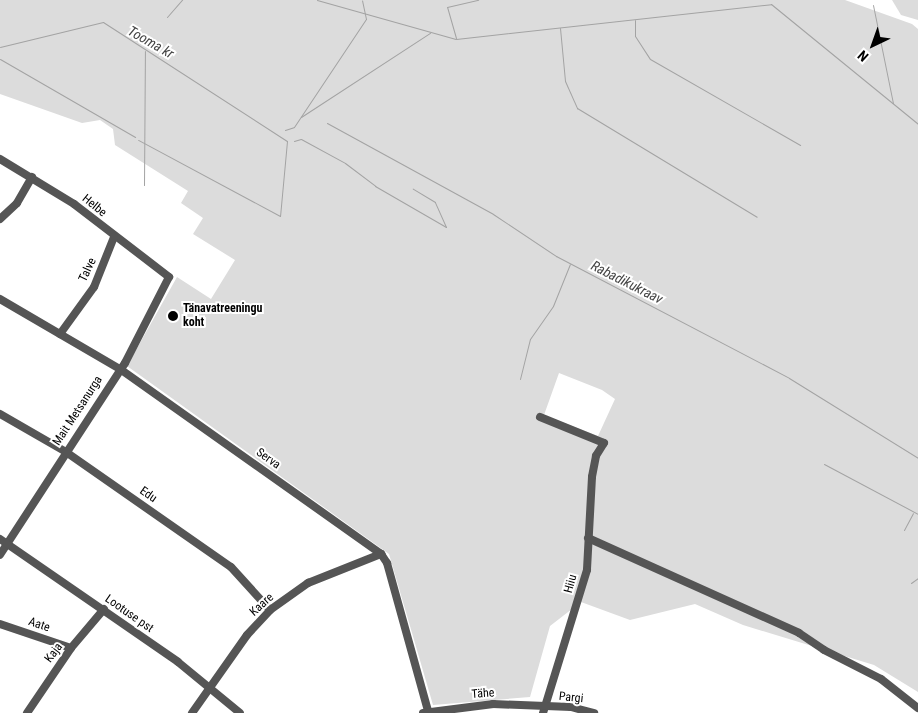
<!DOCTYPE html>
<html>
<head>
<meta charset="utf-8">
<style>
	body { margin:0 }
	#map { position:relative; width:918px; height:713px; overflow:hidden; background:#fff; font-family:"Roboto Condensed",sans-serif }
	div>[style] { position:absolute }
	.green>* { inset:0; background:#dcdcdc }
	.stream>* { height:1px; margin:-0.5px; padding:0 0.5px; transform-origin:0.5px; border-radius:0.5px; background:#a3a3a3 }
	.minor>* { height:8px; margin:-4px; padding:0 4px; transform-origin:4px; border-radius:4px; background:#555 }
	.dots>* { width:14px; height:14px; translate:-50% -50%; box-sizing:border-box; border:2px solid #fff; border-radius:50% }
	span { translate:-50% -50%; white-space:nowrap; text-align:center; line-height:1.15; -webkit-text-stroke:4px #fff; paint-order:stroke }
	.street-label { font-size:12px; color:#000 }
	.poi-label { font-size:12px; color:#000; font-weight:700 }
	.left { translate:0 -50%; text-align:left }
	.water-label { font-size:14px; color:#444; font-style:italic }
	.north { position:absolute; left:848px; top:20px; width:50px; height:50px; -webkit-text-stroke:4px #fff; paint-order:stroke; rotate:222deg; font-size:14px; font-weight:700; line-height:20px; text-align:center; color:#000 }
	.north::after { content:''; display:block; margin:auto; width:18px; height:22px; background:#000; clip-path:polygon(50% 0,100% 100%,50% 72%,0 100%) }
</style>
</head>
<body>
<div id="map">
	<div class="green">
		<i style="clip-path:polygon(evenodd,0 0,845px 0,912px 24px,918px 29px,918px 692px,874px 665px,743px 625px,695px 604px,630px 620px,581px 602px,550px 626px,530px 697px,433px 705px,389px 554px,127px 366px,177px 277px,211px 299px,235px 260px,193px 234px,203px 218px,181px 203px,188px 191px,115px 145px,113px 129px,100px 120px,82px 123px,0 94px,0 0,559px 373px,602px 390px,615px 399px,598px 436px,544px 415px,559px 373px)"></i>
		<i style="clip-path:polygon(892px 0,918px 0,918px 20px,901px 15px)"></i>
	</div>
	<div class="stream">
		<i style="left:317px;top:0;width:144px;rotate:15.7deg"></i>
		<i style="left:456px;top:39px;width:317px;rotate:-6.3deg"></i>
		<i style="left:771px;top:4px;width:190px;rotate:39.2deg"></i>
		<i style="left:873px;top:5px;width:100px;rotate:78.5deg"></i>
		<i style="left:167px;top:17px;width:23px;rotate:-49deg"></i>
		<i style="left:635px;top:20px;width:16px;rotate:90deg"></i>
		<i style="left:635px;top:36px;width:27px;rotate:57deg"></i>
		<i style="left:650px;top:59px;width:173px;rotate:29.8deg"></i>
		<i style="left:560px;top:28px;width:53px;rotate:84.6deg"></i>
		<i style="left:565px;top:81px;width:30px;rotate:66deg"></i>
		<i style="left:577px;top:108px;width:210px;rotate:31.2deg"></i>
		<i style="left:456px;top:38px;width:32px;rotate:-106deg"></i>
		<i style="left:447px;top:7px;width:32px;rotate:-13deg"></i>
		<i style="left:0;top:47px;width:106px;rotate:-13.6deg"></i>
		<i style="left:103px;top:22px;width:219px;rotate:32.9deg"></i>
		<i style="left:287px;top:141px;width:75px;rotate:95.3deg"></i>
		<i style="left:280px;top:216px;width:161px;rotate:-151.8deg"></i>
		<i style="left:0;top:59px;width:156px;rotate:30deg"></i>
		<i style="left:301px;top:117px;width:154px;rotate:-33.1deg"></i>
		<i style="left:327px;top:123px;width:189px;rotate:28.7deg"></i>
		<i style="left:493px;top:214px;width:76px;rotate:33.7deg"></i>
		<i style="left:556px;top:256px;width:263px;rotate:27.6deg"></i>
		<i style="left:789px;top:378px;width:152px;rotate:31.8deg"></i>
		<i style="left:285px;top:130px;width:9px;rotate:-18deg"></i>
		<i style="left:294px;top:127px;width:130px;rotate:-56.3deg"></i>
		<i style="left:366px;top:19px;width:19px;rotate:-102deg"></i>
		<i style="left:294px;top:141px;width:7px;rotate:-16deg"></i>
		<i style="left:301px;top:139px;width:50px;rotate:28.6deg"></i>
		<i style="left:345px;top:163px;width:38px;rotate:37deg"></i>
		<i style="left:375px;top:186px;width:82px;rotate:30deg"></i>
		<i style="left:446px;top:227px;width:27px;rotate:-114deg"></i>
		<i style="left:435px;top:202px;width:26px;rotate:-149deg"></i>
		<i style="left:144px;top:185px;width:134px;rotate:-89.6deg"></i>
		<i style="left:520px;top:379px;width:41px;rotate:-76deg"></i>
		<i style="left:530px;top:339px;width:40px;rotate:-55.1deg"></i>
		<i style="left:553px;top:306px;width:45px;rotate:-68deg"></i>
		<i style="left:824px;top:464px;width:106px;rotate:28deg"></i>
		<i style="left:904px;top:530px;width:19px;rotate:-62deg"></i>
		<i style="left:911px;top:583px;width:9px;rotate:-36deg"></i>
	</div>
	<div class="minor">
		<i style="left:0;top:159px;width:87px;rotate:31.3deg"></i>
		<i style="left:74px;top:204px;width:120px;rotate:37.5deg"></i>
		<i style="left:169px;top:277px;width:97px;rotate:117.1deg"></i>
		<i style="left:125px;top:363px;width:229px;rotate:123.1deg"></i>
		<i style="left:0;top:219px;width:23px;rotate:-43deg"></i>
		<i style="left:17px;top:203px;width:30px;rotate:-60deg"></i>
		<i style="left:0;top:299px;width:139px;rotate:30.3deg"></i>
		<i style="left:120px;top:369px;width:320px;rotate:35.3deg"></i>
		<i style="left:381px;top:554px;width:11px;rotate:56deg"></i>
		<i style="left:387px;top:563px;width:154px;rotate:74.5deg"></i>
		<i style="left:60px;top:334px;width:58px;rotate:-54.1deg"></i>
		<i style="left:94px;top:287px;width:54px;rotate:-68.2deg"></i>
		<i style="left:0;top:414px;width:76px;rotate:29.9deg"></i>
		<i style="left:66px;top:452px;width:201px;rotate:34.9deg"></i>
		<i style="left:231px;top:567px;width:58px;rotate:47.8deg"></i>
		<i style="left:540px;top:417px;width:69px;rotate:22.1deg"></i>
		<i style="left:604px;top:443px;width:15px;rotate:122deg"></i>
		<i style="left:596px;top:456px;width:21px;rotate:101deg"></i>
		<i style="left:592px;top:477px;width:93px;rotate:93.1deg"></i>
		<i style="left:587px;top:570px;width:150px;rotate:107.1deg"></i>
		<i style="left:588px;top:538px;width:231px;rotate:24.2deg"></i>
		<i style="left:799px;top:633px;width:30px;rotate:34deg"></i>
		<i style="left:824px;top:650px;width:64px;rotate:27deg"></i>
		<i style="left:881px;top:679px;width:47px;rotate:38.1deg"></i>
		<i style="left:0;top:539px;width:216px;rotate:34.6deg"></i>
		<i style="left:178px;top:662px;width:80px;rotate:39.4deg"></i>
		<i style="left:0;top:624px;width:75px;rotate:18.7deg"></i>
		<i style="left:27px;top:713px;width:78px;rotate:-55.9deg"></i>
		<i style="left:71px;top:648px;width:51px;rotate:-49.8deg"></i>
		<i style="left:192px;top:713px;width:95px;rotate:-54.8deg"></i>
		<i style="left:247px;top:635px;width:34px;rotate:-47deg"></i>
		<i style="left:270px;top:610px;width:47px;rotate:-35.4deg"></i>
		<i style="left:308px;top:583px;width:79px;rotate:-21.7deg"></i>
		<i style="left:423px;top:713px;width:71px;rotate:-7.3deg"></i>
		<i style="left:493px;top:704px;width:78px;rotate:2.2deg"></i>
		<i style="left:571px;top:707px;width:24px;rotate:15deg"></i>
	</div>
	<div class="dots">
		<i style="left:173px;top:316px;background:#000"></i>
	</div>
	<div class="street-label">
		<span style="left:94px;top:206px;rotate:39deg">Helbe</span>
		<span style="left:88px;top:270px;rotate:-65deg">Talve</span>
		<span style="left:78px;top:411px;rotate:-57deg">Mait Metsanurga</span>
		<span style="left:268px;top:459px;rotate:35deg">Serva</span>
		<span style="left:148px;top:495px;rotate:35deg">Edu</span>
		<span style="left:571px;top:584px;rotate:-75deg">Hiiu</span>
		<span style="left:262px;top:605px;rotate:-42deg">Kaare</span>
		<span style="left:129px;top:614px;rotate:35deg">Lootuse pst</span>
		<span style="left:39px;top:625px;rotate:19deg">Aate</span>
		<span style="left:54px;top:653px;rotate:-53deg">Kaja</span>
		<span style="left:483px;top:694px;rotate:-4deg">Tähe</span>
		<span style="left:571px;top:698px;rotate:6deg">Pargi</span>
	</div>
	<div class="poi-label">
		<span class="left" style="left:183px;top:316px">Tänavatreeningu<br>koht</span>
	</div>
	<div class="water-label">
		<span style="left:151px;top:42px;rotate:30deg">Tooma kr</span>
		<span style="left:627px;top:282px;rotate:27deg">Rabadikukraav</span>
	</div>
	<div class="north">N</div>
</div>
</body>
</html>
